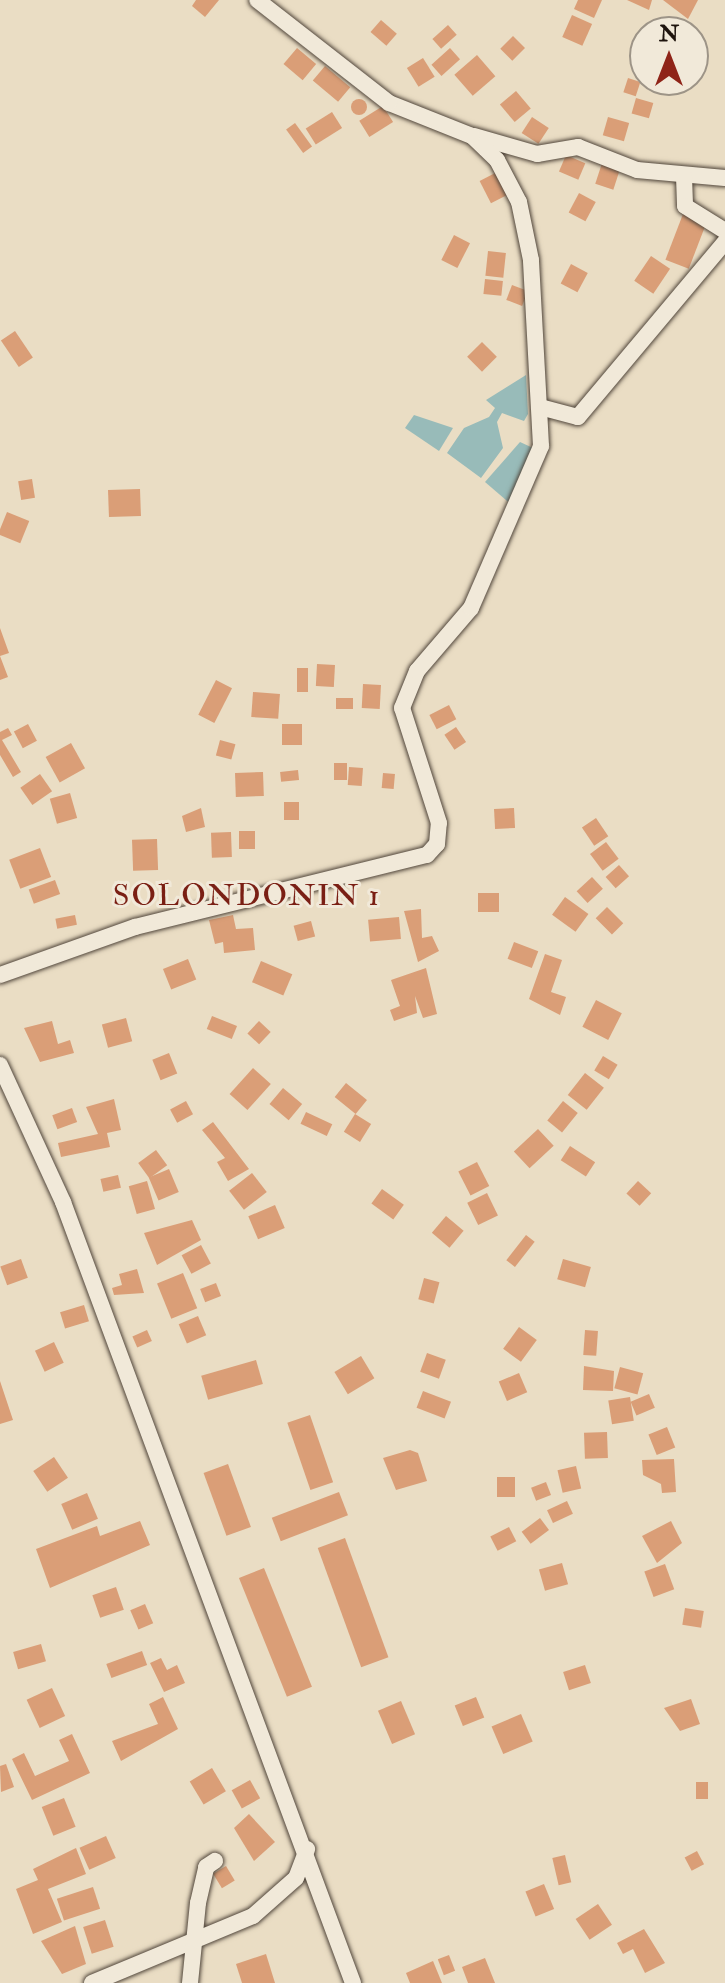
<!DOCTYPE html>
<html>
<head>
<meta charset="utf-8">
<style>
	body { margin:0 }
	#map { position:relative; width:725px; height:1983px; overflow:hidden; background:#eaddc4; font-family:"IM FELL Double Pica",serif }
	div>[style] { position:absolute }
	.water>* { inset:0; background:#98bbb9 }
	.building>* { inset:0; background:#da9e77; transform-origin:0 0 }
	.round { border-radius:50% }
	.roads { filter:drop-shadow(0 0 2px #51463b) drop-shadow(0 0 2px #51463b) }
	.minor>* { height:16px; margin:-8px; padding:0 8px; transform-origin:8px; border-radius:8px; background:#f1e9d9 }
	span { translate:-50% -50%; white-space:nowrap; text-align:center; line-height:1.15; -webkit-text-stroke:6px #f1e9d9; paint-order:stroke }
	.neighbourhood-label { font-size:30px; color:#7a1f14; letter-spacing:2px }
	.north { position:absolute; left:629px; top:16px; width:80px; height:80px; box-sizing:border-box; background:#f1e9d9; border:2px solid #9d9487; border-radius:50%; rotate:0deg; font-size:22px; font-weight:700; line-height:32px; text-align:center; color:#1e140d }
	.north::after { content:''; display:block; margin:auto; width:28px; height:36px; background:#8f2418; clip-path:polygon(50% 0,100% 100%,50% 72%,0 100%) }
</style>
</head>
<body>
<div id="map">
	<div class="water">
		<i style="clip-path:polygon(526px 375px,528px 414px,524px 421px,502px 413px,497px 422px,503px 448px,481px 478px,447px 453px,464px 428px,489px 417px,495px 408px,486px 400px)"></i>
		<i style="clip-path:polygon(414px 415px,453px 428px,439px 451px,405px 428px)"></i>
		<i style="clip-path:polygon(520px 442px,533px 448px,513px 506px,485px 482px)"></i>
	</div>
	<div class="building">
		<i style="clip-path:polygon(196px 0,219px 0,205px 17px,192px 6px)"></i>
		<i style="clip-path:polygon(578px 0,602px 0,594px 18px,574px 9px)"></i>
		<i style="clip-path:polygon(627px 0,652px 0,649px 10px)"></i>
		<i style="clip-path:polygon(663px 0,698px 0,688px 19px)"></i>
		<i style="left:572px;top:15px;width:22px;height:24px;rotate:24deg"></i>
		<i style="left:381px;top:20px;width:21px;height:16px;rotate:41deg"></i>
		<i style="left:448px;top:25px;width:13px;height:21px;rotate:48deg"></i>
		<i style="left:513px;top:36px;width:17px;height:18px;rotate:45deg"></i>
		<i style="left:297px;top:48px;width:25px;height:21px;rotate:40deg"></i>
		<i style="left:450px;top:48px;width:15px;height:25px;rotate:48deg"></i>
		<i style="left:477px;top:55px;width:28px;height:30px;rotate:49deg"></i>
		<i style="left:423px;top:58px;width:22px;height:19px;rotate:58deg"></i>
		<i style="left:325px;top:66px;width:33px;height:19px;rotate:40deg"></i>
		<i style="left:628px;top:78px;width:13px;height:15px;rotate:18deg"></i>
		<i style="left:516px;top:91px;width:23px;height:21px;rotate:50deg"></i>
		<i style="left:636px;top:98px;width:18px;height:16px;rotate:16deg"></i>
		<i class="round" style="left:351px;top:99px;width:16px;height:16px"></i>
		<i style="left:383px;top:106px;width:19px;height:28px;rotate:58deg"></i>
		<i style="left:332px;top:112px;width:19px;height:31px;rotate:58deg"></i>
		<i style="left:532px;top:117px;width:20px;height:19px;rotate:33deg"></i>
		<i style="left:608px;top:117px;width:22px;height:19px;rotate:16deg"></i>
		<i style="left:295px;top:123px;width:29px;height:11px;rotate:54deg"></i>
		<i style="left:566px;top:155px;width:21px;height:18px;rotate:23deg"></i>
		<i style="left:603px;top:160px;width:19px;height:25px;rotate:18deg"></i>
		<i style="left:501px;top:170px;width:25px;height:24px;rotate:63deg"></i>
		<i style="left:579px;top:193px;width:19px;height:22px;rotate:28deg"></i>
		<i style="left:683px;top:214px;width:25px;height:49px;rotate:21deg"></i>
		<i style="left:454px;top:235px;width:18px;height:28px;rotate:27deg"></i>
		<i style="left:488px;top:251px;width:18px;height:25px;rotate:6deg"></i>
		<i style="left:651px;top:256px;width:23px;height:30px;rotate:34deg"></i>
		<i style="left:571px;top:264px;width:19px;height:22px;rotate:28deg"></i>
		<i style="left:485px;top:279px;width:18px;height:15px;rotate:6deg"></i>
		<i style="left:512px;top:285px;width:17px;height:16px;rotate:21deg"></i>
		<i style="left:15px;top:331px;width:32px;height:17px;rotate:56deg"></i>
		<i style="left:482px;top:342px;width:21px;height:21px;rotate:45deg"></i>
		<i style="left:32px;top:479px;width:19px;height:14px;rotate:81deg"></i>
		<i style="left:140px;top:489px;width:27px;height:32px;rotate:88deg"></i>
		<i style="left:7px;top:512px;width:24px;height:24px;rotate:22deg"></i>
		<i style="clip-path:polygon(0 628px,9px 653px,0 656px,8px 677px,0 680px)"></i>
		<i style="left:317px;top:664px;width:18px;height:22px;rotate:3deg"></i>
		<i style="left:297px;top:668px;width:11px;height:24px"></i>
		<i style="left:216px;top:680px;width:18px;height:39px;rotate:27deg"></i>
		<i style="left:363px;top:684px;width:18px;height:24px;rotate:3deg"></i>
		<i style="left:253px;top:692px;width:27px;height:25px;rotate:4deg"></i>
		<i style="left:336px;top:698px;width:17px;height:11px"></i>
		<i style="left:449px;top:705px;width:16px;height:22px;rotate:63deg"></i>
		<i style="left:28px;top:724px;width:19px;height:16px;rotate:62deg"></i>
		<i style="left:282px;top:724px;width:20px;height:21px"></i>
		<i style="left:456px;top:727px;width:18px;height:14px;rotate:56deg"></i>
		<i style="clip-path:polygon(8px 728px,12px 735px,2px 740px,21px 772px,13px 777px,0 755px,0 732px)"></i>
		<i style="left:220px;top:740px;width:16px;height:16px;rotate:15deg"></i>
		<i style="left:71px;top:743px;width:29px;height:29px;rotate:61deg"></i>
		<i style="left:334px;top:763px;width:13px;height:17px"></i>
		<i style="left:349px;top:767px;width:14px;height:18px;rotate:4deg"></i>
		<i style="left:298px;top:770px;width:10px;height:18px;rotate:84deg"></i>
		<i style="left:263px;top:772px;width:24px;height:28px;rotate:88deg"></i>
		<i style="left:383px;top:773px;width:12px;height:15px;rotate:5deg"></i>
		<i style="left:40px;top:774px;width:21px;height:24px;rotate:55deg"></i>
		<i style="left:70px;top:793px;width:26px;height:21px;rotate:74deg"></i>
		<i style="left:284px;top:802px;width:15px;height:18px"></i>
		<i style="clip-path:polygon(201px 808px,205px 827px,186px 832px,182px 816px)"></i>
		<i style="left:514px;top:808px;width:20px;height:20px;rotate:87deg"></i>
		<i style="left:596px;top:818px;width:22px;height:17px;rotate:56deg"></i>
		<i style="left:239px;top:831px;width:16px;height:18px"></i>
		<i style="left:231px;top:832px;width:25px;height:20px;rotate:88deg"></i>
		<i style="left:157px;top:839px;width:31px;height:25px;rotate:88deg"></i>
		<i style="left:606px;top:842px;width:21px;height:20px;rotate:53deg"></i>
		<i style="left:40px;top:848px;width:31px;height:33px;rotate:69deg"></i>
		<i style="left:619px;top:865px;width:15px;height:18px;rotate:48deg"></i>
		<i style="left:592px;top:877px;width:16px;height:21px;rotate:47deg"></i>
		<i style="left:55px;top:880px;width:15px;height:28px;rotate:70deg"></i>
		<i style="left:478px;top:893px;width:21px;height:19px"></i>
		<i style="left:565px;top:897px;width:29px;height:22px;rotate:36deg"></i>
		<i style="left:607px;top:907px;width:23px;height:16px;rotate:45deg"></i>
		<i style="clip-path:polygon(421px 909px,422px 938px,432px 936px,439px 951px,418px 962px,404px 911px)"></i>
		<i style="left:75px;top:915px;width:10px;height:20px;rotate:79deg"></i>
		<i style="clip-path:polygon(233px 915px,236px 929px,253px 928px,255px 950px,224px 953px,223px 942px,215px 944px,209px 920px)"></i>
		<i style="left:399px;top:917px;width:22px;height:31px;rotate:85deg"></i>
		<i style="left:311px;top:921px;width:16px;height:18px;rotate:75deg"></i>
		<i style="left:514px;top:942px;width:26px;height:18px;rotate:21deg"></i>
		<i style="clip-path:polygon(545px 954px,562px 960px,551px 992px,566px 997px,560px 1015px,529px 999px)"></i>
		<i style="left:188px;top:959px;width:22px;height:27px;rotate:68deg"></i>
		<i style="left:261px;top:961px;width:34px;height:23px;rotate:23deg"></i>
		<i style="clip-path:polygon(426px 968px,437px 1014px,423px 1018px,415px 996px,417px 1013px,394px 1021px,390px 1010px,400px 1006px,391px 980px)"></i>
		<i style="left:596px;top:1000px;width:29px;height:30px;rotate:27deg"></i>
		<i style="left:212px;top:1016px;width:27px;height:14px;rotate:22deg"></i>
		<i style="left:126px;top:1018px;width:24px;height:25px;rotate:75deg"></i>
		<i style="clip-path:polygon(52px 1021px,58px 1044px,70px 1040px,74px 1053px,40px 1062px,24px 1028px)"></i>
		<i style="left:259px;top:1021px;width:16px;height:17px;rotate:43deg"></i>
		<i style="left:169px;top:1053px;width:22px;height:18px;rotate:68deg"></i>
		<i style="left:603px;top:1056px;width:17px;height:17px;rotate:31deg"></i>
		<i style="left:253px;top:1068px;width:24px;height:35px;rotate:42deg"></i>
		<i style="left:585px;top:1073px;width:24px;height:28px;rotate:38deg"></i>
		<i style="left:346px;top:1083px;width:27px;height:18px;rotate:39deg"></i>
		<i style="left:283px;top:1088px;width:25px;height:21px;rotate:40deg"></i>
		<i style="clip-path:polygon(114px 1099px,121px 1130px,107px 1133px,110px 1147px,61px 1157px,58px 1143px,98px 1134px,86px 1107px)"></i>
		<i style="left:186px;top:1101px;width:15px;height:18px;rotate:62deg"></i>
		<i style="left:563px;top:1101px;width:19px;height:25px;rotate:39deg"></i>
		<i style="left:72px;top:1108px;width:15px;height:21px;rotate:70deg"></i>
		<i style="left:306px;top:1112px;width:29px;height:13px;rotate:25deg"></i>
		<i style="left:355px;top:1114px;width:19px;height:21px;rotate:32deg"></i>
		<i style="clip-path:polygon(213px 1122px,249px 1169px,228px 1181px,217px 1162px,225px 1158px,202px 1130px)"></i>
		<i style="left:538px;top:1129px;width:23px;height:33px;rotate:47deg"></i>
		<i style="left:570px;top:1146px;width:30px;height:17px;rotate:33deg"></i>
		<i style="left:156px;top:1150px;width:19px;height:22px;rotate:54deg"></i>
		<i style="left:477px;top:1162px;width:27px;height:21px;rotate:63deg"></i>
		<i style="left:169px;top:1169px;width:25px;height:22px;rotate:67deg"></i>
		<i style="left:252px;top:1173px;width:24px;height:29px;rotate:52deg"></i>
		<i style="left:118px;top:1175px;width:13px;height:18px;rotate:77deg"></i>
		<i style="left:147px;top:1181px;width:29px;height:19px;rotate:74deg"></i>
		<i style="left:638px;top:1181px;width:18px;height:17px;rotate:43deg"></i>
		<i style="left:382px;top:1189px;width:27px;height:18px;rotate:36deg"></i>
		<i style="left:487px;top:1193px;width:25px;height:22px;rotate:64deg"></i>
		<i style="left:275px;top:1205px;width:25px;height:29px;rotate:67deg"></i>
		<i style="left:446px;top:1216px;width:23px;height:22px;rotate:40deg"></i>
		<i style="clip-path:polygon(192px 1220px,201px 1240px,157px 1265px,144px 1233px)"></i>
		<i style="left:526px;top:1235px;width:11px;height:32px;rotate:38deg"></i>
		<i style="left:201px;top:1245px;width:21px;height:22px;rotate:62deg"></i>
		<i style="left:21px;top:1259px;width:20px;height:22px;rotate:70deg"></i>
		<i style="left:563px;top:1259px;width:29px;height:21px;rotate:16deg"></i>
		<i style="clip-path:polygon(137px 1269px,144px 1293px,114px 1295px,112px 1288px,122px 1285px,119px 1274px)"></i>
		<i style="left:183px;top:1273px;width:38px;height:28px;rotate:68deg"></i>
		<i style="left:424px;top:1278px;width:16px;height:22px;rotate:15deg"></i>
		<i style="left:216px;top:1283px;width:14px;height:17px;rotate:69deg"></i>
		<i style="left:84px;top:1305px;width:17px;height:25px;rotate:73deg"></i>
		<i style="left:198px;top:1316px;width:21px;height:21px;rotate:67deg"></i>
		<i style="left:519px;top:1327px;width:22px;height:27px;rotate:36deg"></i>
		<i style="left:147px;top:1330px;width:12px;height:16px;rotate:66deg"></i>
		<i style="left:585px;top:1330px;width:13px;height:25px;rotate:4deg"></i>
		<i style="left:54px;top:1342px;width:23px;height:21px;rotate:65deg"></i>
		<i style="left:427px;top:1353px;width:20px;height:20px;rotate:20deg"></i>
		<i style="left:361px;top:1356px;width:26px;height:31px;rotate:59deg"></i>
		<i style="left:256px;top:1360px;width:25px;height:57px;rotate:74deg"></i>
		<i style="clip-path:polygon(584px 1366px,614px 1371px,613px 1391px,583px 1390px)"></i>
		<i style="left:620px;top:1367px;width:24px;height:22px;rotate:15deg"></i>
		<i style="left:519px;top:1373px;width:21px;height:22px;rotate:67deg"></i>
		<i style="clip-path:polygon(0 1381px,13px 1420px,0 1424px)"></i>
		<i style="left:423px;top:1391px;width:30px;height:18px;rotate:21deg"></i>
		<i style="left:649px;top:1394px;width:15px;height:20px;rotate:67deg"></i>
		<i style="left:630px;top:1397px;width:24px;height:22px;rotate:81deg"></i>
		<i style="left:310px;top:1415px;width:71px;height:24px;rotate:71deg"></i>
		<i style="left:667px;top:1427px;width:22px;height:20px;rotate:68deg"></i>
		<i style="left:607px;top:1432px;width:26px;height:23px;rotate:88deg"></i>
		<i style="clip-path:polygon(410px 1450px,418px 1453px,427px 1481px,396px 1490px,383px 1458px)"></i>
		<i style="left:54px;top:1457px;width:25px;height:25px;rotate:56deg"></i>
		<i style="clip-path:polygon(674px 1459px,676px 1492px,662px 1493px,661px 1484px,643px 1475px,642px 1460px)"></i>
		<i style="left:228px;top:1464px;width:67px;height:26px;rotate:70deg"></i>
		<i style="left:576px;top:1466px;width:23px;height:19px;rotate:77deg"></i>
		<i style="left:497px;top:1477px;width:18px;height:20px"></i>
		<i style="left:546px;top:1482px;width:14px;height:16px;rotate:69deg"></i>
		<i style="left:339px;top:1492px;width:25px;height:72px;rotate:69deg"></i>
		<i style="left:87px;top:1493px;width:28px;height:28px;rotate:67deg"></i>
		<i style="left:567px;top:1501px;width:14px;height:22px;rotate:65deg"></i>
		<i style="left:540px;top:1518px;width:15px;height:23px;rotate:53deg"></i>
		<i style="clip-path:polygon(140px 1521px,150px 1545px,50px 1588px,36px 1549px,97px 1526px,100px 1536px)"></i>
		<i style="clip-path:polygon(671px 1521px,682px 1543px,657px 1563px,642px 1536px)"></i>
		<i style="left:509px;top:1527px;width:16px;height:21px;rotate:63deg"></i>
		<i style="left:345px;top:1538px;width:127px;height:29px;rotate:70deg"></i>
		<i style="left:562px;top:1563px;width:22px;height:24px;rotate:74deg"></i>
		<i style="left:665px;top:1564px;width:27px;height:22px;rotate:70deg"></i>
		<i style="left:264px;top:1568px;width:128px;height:27px;rotate:68deg"></i>
		<i style="left:116px;top:1587px;width:24px;height:25px;rotate:71deg"></i>
		<i style="left:145px;top:1604px;width:21px;height:16px;rotate:67deg"></i>
		<i style="left:685px;top:1608px;width:19px;height:17px;rotate:9deg"></i>
		<i style="left:41px;top:1644px;width:18px;height:29px;rotate:74deg"></i>
		<i style="left:142px;top:1651px;width:15px;height:38px;rotate:70deg"></i>
		<i style="clip-path:polygon(161px 1658px,167px 1670px,177px 1665px,185px 1683px,164px 1692px,150px 1663px)"></i>
		<i style="left:585px;top:1665px;width:19px;height:23px;rotate:72deg"></i>
		<i style="left:52px;top:1688px;width:31px;height:28px;rotate:65deg"></i>
		<i style="clip-path:polygon(163px 1697px,178px 1729px,121px 1761px,112px 1741px,158px 1724px,149px 1704px)"></i>
		<i style="left:476px;top:1697px;width:22px;height:23px;rotate:68deg"></i>
		<i style="clip-path:polygon(691px 1699px,700px 1724px,680px 1731px,664px 1708px)"></i>
		<i style="left:401px;top:1701px;width:36px;height:25px;rotate:67deg"></i>
		<i style="left:521px;top:1714px;width:30px;height:32px;rotate:67deg"></i>
		<i style="clip-path:polygon(72px 1734px,90px 1773px,32px 1800px,12px 1759px,24px 1753px,35px 1776px,69px 1761px,59px 1740px)"></i>
		<i style="clip-path:polygon(6px 1764px,14px 1787px,1px 1792px,0 1766px)"></i>
		<i style="left:212px;top:1768px;width:27px;height:26px;rotate:59deg"></i>
		<i style="left:250px;top:1780px;width:21px;height:21px;rotate:61deg"></i>
		<i style="left:696px;top:1782px;width:12px;height:17px"></i>
		<i style="left:64px;top:1798px;width:31px;height:24px;rotate:68deg"></i>
		<i style="clip-path:polygon(249px 1814px,275px 1842px,254px 1861px,234px 1828px)"></i>
		<i style="left:106px;top:1836px;width:24px;height:29px;rotate:66deg"></i>
		<i style="clip-path:polygon(76px 1848px,86px 1874px,48px 1889px,62px 1922px,33px 1934px,16px 1889px,38px 1880px,33px 1869px)"></i>
		<i style="left:697px;top:1851px;width:15px;height:14px;rotate:62deg"></i>
		<i style="left:565px;top:1855px;width:28px;height:13px;rotate:77deg"></i>
		<i style="left:226px;top:1866px;width:17px;height:15px;rotate:59deg"></i>
		<i style="left:544px;top:1884px;width:27px;height:20px;rotate:68deg"></i>
		<i style="left:93px;top:1887px;width:23px;height:38px;rotate:72deg"></i>
		<i style="left:598px;top:1904px;width:25px;height:27px;rotate:56deg"></i>
		<i style="left:105px;top:1920px;width:28px;height:23px;rotate:72deg"></i>
		<i style="clip-path:polygon(75px 1926px,86px 1964px,62px 1974px,41px 1941px)"></i>
		<i style="clip-path:polygon(644px 1929px,665px 1963px,645px 1973px,633px 1949px,623px 1954px,617px 1943px)"></i>
		<i style="clip-path:polygon(266px 1954px,275px 1983px,242px 1983px,236px 1964px)"></i>
		<i style="left:449px;top:1955px;width:17px;height:12px;rotate:69deg"></i>
		<i style="clip-path:polygon(485px 1958px,495px 1983px,468px 1983px,462px 1967px)"></i>
		<i style="clip-path:polygon(433px 1961px,442px 1983px,410px 1983px,406px 1973px)"></i>
	</div>
	<div class="roads">
		<div class="minor">
			<i style="left:474px;top:136px;width:66px;rotate:15.9deg"></i>
			<i style="left:537px;top:154px;width:42px;rotate:-9.7deg"></i>
			<i style="left:578px;top:147px;width:63px;rotate:21.3deg"></i>
			<i style="left:637px;top:170px;width:88px;rotate:5.2deg"></i>
			<i style="left:684px;top:176px;width:30px;rotate:88deg"></i>
			<i style="left:685px;top:206px;width:47px;rotate:32deg"></i>
			<i style="left:540px;top:407px;width:39px;rotate:15deg"></i>
			<i style="left:578px;top:417px;width:229px;rotate:-50deg"></i>
			<i style="left:0;top:975px;width:143px;rotate:-19.6deg"></i>
			<i style="left:135px;top:927px;width:301px;rotate:-13.9deg"></i>
			<i style="left:427px;top:855px;width:15px;rotate:-48deg"></i>
			<i style="left:437px;top:844px;width:21px;rotate:-85deg"></i>
			<i style="left:439px;top:823px;width:121px;rotate:-107.8deg"></i>
			<i style="left:402px;top:708px;width:40px;rotate:-68deg"></i>
			<i style="left:417px;top:671px;width:83px;rotate:-49.4deg"></i>
			<i style="left:471px;top:608px;width:176px;rotate:-66.6deg"></i>
			<i style="left:541px;top:446px;width:186px;rotate:-93.1deg"></i>
			<i style="left:531px;top:260px;width:59px;rotate:-101.7deg"></i>
			<i style="left:519px;top:202px;width:47px;rotate:-117.6deg"></i>
			<i style="left:497px;top:160px;width:35px;rotate:-136deg"></i>
			<i style="left:472px;top:136px;width:89px;rotate:-158.3deg"></i>
			<i style="left:389px;top:103px;width:167px;rotate:-142deg"></i>
			<i style="left:0;top:1065px;width:151px;rotate:65.3deg"></i>
			<i style="left:63px;top:1202px;width:833px;rotate:69.63deg"></i>
			<i style="left:92px;top:1983px;width:174px;rotate:-22.6deg"></i>
			<i style="left:253px;top:1916px;width:57px;rotate:-41.5deg"></i>
			<i style="left:296px;top:1878px;width:31px;rotate:-69deg"></i>
			<i style="left:190px;top:1983px;width:80px;rotate:-84.3deg"></i>
			<i style="left:198px;top:1903px;width:37px;rotate:-77deg"></i>
			<i style="left:206px;top:1867px;width:11px;rotate:-34deg"></i>
		</div>
	</div>
	<div class="neighbourhood-label">
		<span style="left:247px;top:896px">SOLONDONIN 1</span>
	</div>
	<div class="north">N</div>
</div>
</body>
</html>
